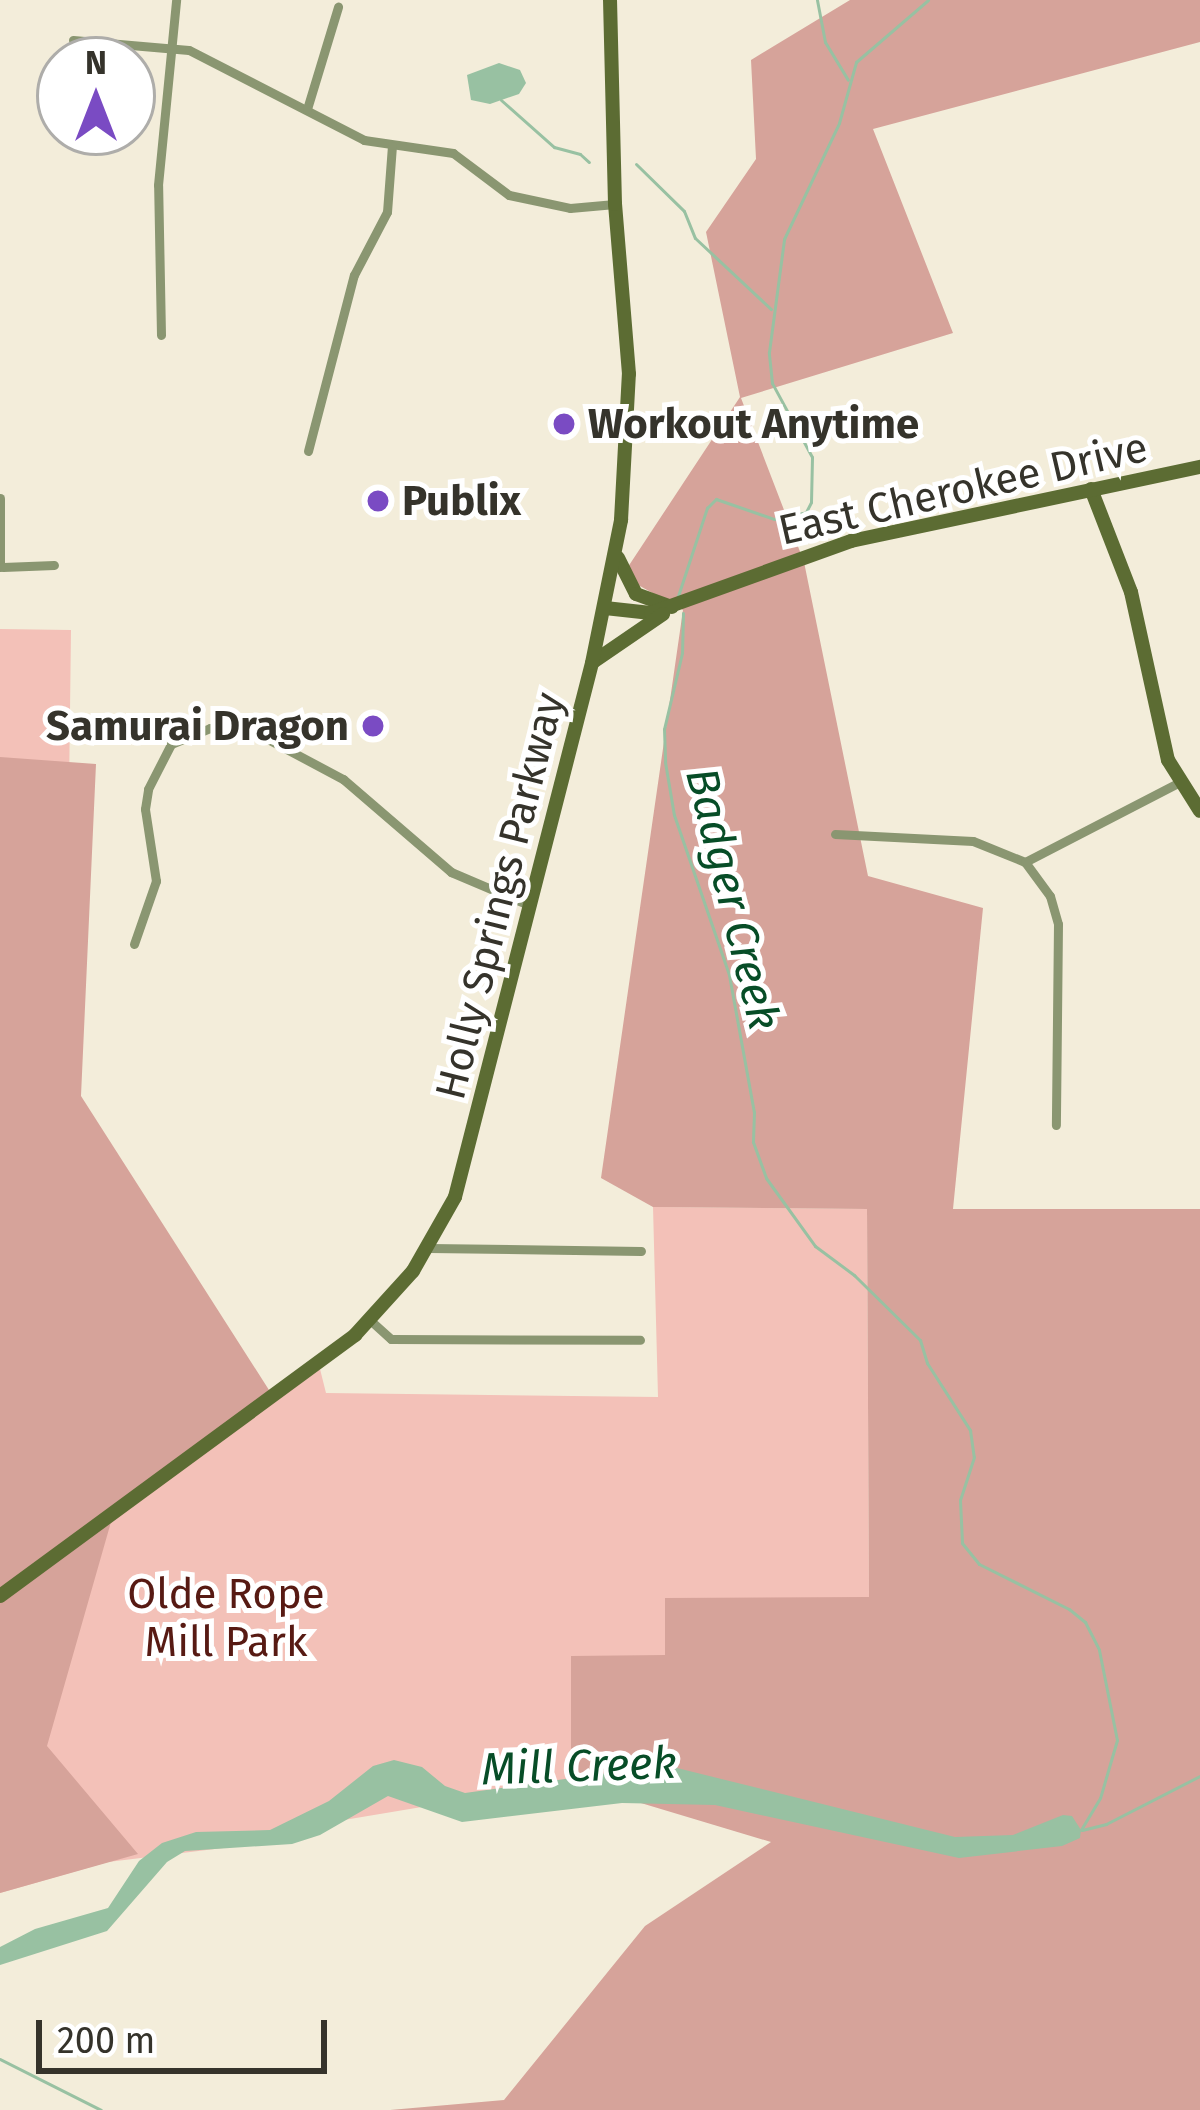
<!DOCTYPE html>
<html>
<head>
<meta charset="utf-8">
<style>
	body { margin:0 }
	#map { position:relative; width:1200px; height:2110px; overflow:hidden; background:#f3edda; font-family:"Fira Sans",sans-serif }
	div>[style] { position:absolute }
	.green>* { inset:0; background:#f3c1b8 }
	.forest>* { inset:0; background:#d6a39a }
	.water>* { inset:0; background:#98c1a2 }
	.stream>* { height:3px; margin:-1.5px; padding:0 1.5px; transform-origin:1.5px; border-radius:1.5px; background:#98c1a2 }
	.street>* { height:9px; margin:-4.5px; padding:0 4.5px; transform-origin:4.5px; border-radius:4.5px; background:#8a9671 }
	.secondary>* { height:14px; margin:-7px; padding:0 7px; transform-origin:7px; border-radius:7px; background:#5c6c33 }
	.dots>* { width:33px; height:33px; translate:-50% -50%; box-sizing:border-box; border:6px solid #fff; border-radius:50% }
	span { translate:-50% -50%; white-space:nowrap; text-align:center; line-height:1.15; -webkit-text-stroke:10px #fff; paint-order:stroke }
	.poi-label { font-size:42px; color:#35332b; font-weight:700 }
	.left { translate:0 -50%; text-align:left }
	.right { translate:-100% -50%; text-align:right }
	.street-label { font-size:42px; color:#35332b }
	.park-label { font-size:42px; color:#571a13 }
	.water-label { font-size:45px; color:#074d27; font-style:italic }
	.north { position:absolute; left:36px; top:36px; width:120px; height:120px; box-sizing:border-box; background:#fff; border:3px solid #aeadaa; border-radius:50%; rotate:0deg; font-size:33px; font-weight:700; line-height:48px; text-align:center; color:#35332b }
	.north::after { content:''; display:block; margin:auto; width:42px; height:54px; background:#7a4bc3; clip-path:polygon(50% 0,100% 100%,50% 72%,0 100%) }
	.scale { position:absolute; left:36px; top:2020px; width:291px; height:54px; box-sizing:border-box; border:6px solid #35332b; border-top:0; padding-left:15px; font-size:36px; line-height:42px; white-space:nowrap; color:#35332b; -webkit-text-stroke:9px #fff; paint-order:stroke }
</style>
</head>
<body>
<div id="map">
	<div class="green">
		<i style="clip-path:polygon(0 629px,71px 630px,65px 1120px,249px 1392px,288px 1392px,320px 1369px,326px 1393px,658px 1397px,653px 1207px,867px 1209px,869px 1598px,665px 1599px,665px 1656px,571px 1782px,332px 1822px,313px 1837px,108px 1862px,0 1893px)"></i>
	</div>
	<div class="forest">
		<i style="clip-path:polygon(850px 0,1200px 0,1200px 42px,873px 129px,953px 333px,741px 398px,804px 562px,868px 876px,983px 908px,953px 1209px,1200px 1209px,1200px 2110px,390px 2110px,504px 2100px,645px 1926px,771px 1842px,571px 1782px,571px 1656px,665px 1655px,665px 1598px,869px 1597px,867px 1209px,653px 1207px,601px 1178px,683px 610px,622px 576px,740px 397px,706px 232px,756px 159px,751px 60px)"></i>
		<i style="clip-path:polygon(0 757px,96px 764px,81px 1096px,276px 1401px,111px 1522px,47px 1746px,138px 1854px,0 1893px)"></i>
	</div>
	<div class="water">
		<i style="clip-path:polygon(499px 63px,520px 70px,526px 83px,519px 94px,490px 104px,471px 100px,467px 75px)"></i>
		<i style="clip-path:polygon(394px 1760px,422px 1767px,445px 1786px,465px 1793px,665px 1765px,955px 1837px,1013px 1835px,1063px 1815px,1072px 1816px,1081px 1830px,1080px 1838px,1062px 1846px,959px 1858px,715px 1805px,622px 1803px,462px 1822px,388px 1796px,320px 1835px,292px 1844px,185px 1851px,167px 1862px,107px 1931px,0 1965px,0 1947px,35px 1929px,108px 1908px,139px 1861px,162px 1843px,196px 1832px,270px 1830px,329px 1801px,373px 1766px)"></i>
	</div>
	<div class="stream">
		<i style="left:817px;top:0;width:43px;rotate:79.2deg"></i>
		<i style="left:825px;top:42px;width:44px;rotate:58.8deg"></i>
		<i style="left:501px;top:100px;width:71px;rotate:41.6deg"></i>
		<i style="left:554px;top:147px;width:27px;rotate:15deg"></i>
		<i style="left:580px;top:154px;width:12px;rotate:42deg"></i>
		<i style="left:636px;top:164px;width:67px;rotate:44.4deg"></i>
		<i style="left:684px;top:211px;width:29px;rotate:68deg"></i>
		<i style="left:695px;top:238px;width:104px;rotate:43.1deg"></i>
		<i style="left:678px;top:596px;width:93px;rotate:-71.8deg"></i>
		<i style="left:707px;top:508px;width:13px;rotate:-45deg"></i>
		<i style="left:716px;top:499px;width:61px;rotate:19deg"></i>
		<i style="left:774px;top:519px;width:33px;rotate:-12deg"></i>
		<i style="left:806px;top:512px;width:11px;rotate:-63deg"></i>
		<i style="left:811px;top:502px;width:45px;rotate:-88.7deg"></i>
		<i style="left:812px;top:457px;width:84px;rotate:-118.4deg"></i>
		<i style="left:772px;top:383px;width:31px;rotate:-96deg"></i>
		<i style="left:769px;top:352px;width:114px;rotate:-82.4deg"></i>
		<i style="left:784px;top:239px;width:128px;rotate:-64.6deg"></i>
		<i style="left:839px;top:123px;width:63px;rotate:-74.4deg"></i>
		<i style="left:856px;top:62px;width:95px;rotate:-40.7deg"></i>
		<i style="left:683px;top:613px;width:40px;rotate:91.4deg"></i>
		<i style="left:682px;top:653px;width:78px;rotate:103.3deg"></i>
		<i style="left:664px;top:729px;width:33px;rotate:88deg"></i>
		<i style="left:665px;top:762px;width:54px;rotate:80.4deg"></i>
		<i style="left:674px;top:815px;width:169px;rotate:71deg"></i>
		<i style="left:729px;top:975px;width:139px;rotate:79.7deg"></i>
		<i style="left:754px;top:1112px;width:30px;rotate:92deg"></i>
		<i style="left:753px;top:1142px;width:38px;rotate:70deg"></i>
		<i style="left:766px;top:1178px;width:84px;rotate:54.2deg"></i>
		<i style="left:815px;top:1246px;width:49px;rotate:36.6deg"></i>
		<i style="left:854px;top:1275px;width:93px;rotate:44.6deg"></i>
		<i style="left:920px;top:1340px;width:24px;rotate:73deg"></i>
		<i style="left:927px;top:1363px;width:80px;rotate:57.3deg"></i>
		<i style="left:970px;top:1430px;width:27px;rotate:82deg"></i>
		<i style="left:974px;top:1457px;width:45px;rotate:108deg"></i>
		<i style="left:960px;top:1500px;width:43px;rotate:87.3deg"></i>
		<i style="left:962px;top:1543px;width:27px;rotate:51deg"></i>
		<i style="left:979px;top:1564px;width:101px;rotate:26.6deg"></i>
		<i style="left:1069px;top:1609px;width:21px;rotate:39deg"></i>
		<i style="left:1085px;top:1622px;width:31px;rotate:63deg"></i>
		<i style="left:1099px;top:1650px;width:92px;rotate:78.7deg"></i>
		<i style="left:1117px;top:1740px;width:60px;rotate:106.3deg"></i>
		<i style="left:1100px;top:1798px;width:37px;rotate:121deg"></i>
		<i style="left:1082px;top:1830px;width:25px;rotate:-14deg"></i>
		<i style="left:1106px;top:1824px;width:106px;rotate:-27.1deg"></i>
		<i style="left:0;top:2059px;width:113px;rotate:26.8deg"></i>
	</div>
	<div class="street">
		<i style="left:73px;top:40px;width:116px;rotate:4.9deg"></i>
		<i style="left:189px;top:50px;width:197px;rotate:27.2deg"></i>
		<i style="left:364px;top:140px;width:90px;rotate:8.3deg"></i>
		<i style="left:453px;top:153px;width:70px;rotate:36.9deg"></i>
		<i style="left:509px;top:195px;width:62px;rotate:12deg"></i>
		<i style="left:570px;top:208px;width:45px;rotate:-5.1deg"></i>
		<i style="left:307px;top:109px;width:107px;rotate:-73.1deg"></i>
		<i style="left:161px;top:335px;width:150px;rotate:-91.1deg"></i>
		<i style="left:158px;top:185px;width:186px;rotate:-84.4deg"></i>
		<i style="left:308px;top:451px;width:182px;rotate:-75.4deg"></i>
		<i style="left:354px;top:275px;width:71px;rotate:-62.4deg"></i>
		<i style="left:387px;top:212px;width:66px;rotate:-85.7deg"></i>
		<i style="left:0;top:498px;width:69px;rotate:90deg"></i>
		<i style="left:3px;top:567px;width:51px;rotate:-2.2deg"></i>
		<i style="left:835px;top:834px;width:138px;rotate:2.9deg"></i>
		<i style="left:973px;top:841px;width:56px;rotate:22deg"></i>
		<i style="left:1025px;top:862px;width:172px;rotate:-27.3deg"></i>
		<i style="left:1025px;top:862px;width:42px;rotate:53.7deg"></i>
		<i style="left:1050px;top:896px;width:29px;rotate:74deg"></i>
		<i style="left:1058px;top:924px;width:201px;rotate:90.6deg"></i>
		<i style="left:134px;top:944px;width:67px;rotate:-70.8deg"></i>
		<i style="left:156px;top:881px;width:73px;rotate:-98.7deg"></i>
		<i style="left:145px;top:809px;width:20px;rotate:-81deg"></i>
		<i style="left:148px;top:789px;width:51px;rotate:-62.9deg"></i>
		<i style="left:171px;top:744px;width:42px;rotate:-22.3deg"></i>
		<i style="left:210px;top:728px;width:53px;rotate:8.7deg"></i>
		<i style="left:262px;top:736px;width:92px;rotate:28deg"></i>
		<i style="left:343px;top:779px;width:143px;rotate:40.7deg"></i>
		<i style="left:451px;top:872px;width:87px;rotate:23deg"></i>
		<i style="left:429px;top:1248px;width:212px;rotate:0.8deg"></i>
		<i style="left:371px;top:1321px;width:27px;rotate:42deg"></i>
		<i style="left:391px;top:1339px;width:249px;rotate:0.2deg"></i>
	</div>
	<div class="secondary">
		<i style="left:1091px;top:489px;width:110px;rotate:68.8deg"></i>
		<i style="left:1131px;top:592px;width:172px;rotate:77.6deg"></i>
		<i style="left:1168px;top:760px;width:60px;rotate:57.9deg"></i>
		<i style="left:618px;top:558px;width:40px;rotate:63.4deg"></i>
		<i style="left:636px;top:594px;width:38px;rotate:20deg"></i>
		<i style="left:605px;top:608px;width:46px;rotate:6.2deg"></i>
		<i style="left:651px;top:613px;width:213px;rotate:-19.8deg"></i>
		<i style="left:851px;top:541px;width:357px;rotate:-12deg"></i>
		<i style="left:593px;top:662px;width:85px;rotate:-34.4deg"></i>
		<i style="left:0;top:1596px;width:441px;rotate:-36.3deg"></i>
		<i style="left:355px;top:1335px;width:86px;rotate:-47.8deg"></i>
		<i style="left:413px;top:1271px;width:85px;rotate:-60.4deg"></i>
		<i style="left:455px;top:1197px;width:551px;rotate:-75.61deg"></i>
		<i style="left:592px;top:663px;width:146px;rotate:-78.5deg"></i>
		<i style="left:621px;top:520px;width:146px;rotate:-86.9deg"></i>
		<i style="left:629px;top:374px;width:171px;rotate:-94.7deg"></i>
		<i style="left:615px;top:204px;width:204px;rotate:-91.4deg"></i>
	</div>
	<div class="dots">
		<i style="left:564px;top:424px;background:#7a4bc3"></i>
		<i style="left:378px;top:501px;background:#7a4bc3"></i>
		<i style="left:373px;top:726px;background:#7a4bc3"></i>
	</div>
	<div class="poi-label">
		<span class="left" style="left:588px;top:424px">Workout Anytime</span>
		<span class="left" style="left:402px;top:501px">Publix</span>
		<span class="right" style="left:349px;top:726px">Samurai Dragon</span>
	</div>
	<div class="street-label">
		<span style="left:963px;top:489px;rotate:-13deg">East Cherokee Drive</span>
		<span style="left:500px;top:896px;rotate:-76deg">Holly Springs Parkway</span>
	</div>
	<div class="park-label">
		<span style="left:226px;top:1618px">Olde Rope<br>Mill Park</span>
	</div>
	<div class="water-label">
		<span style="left:732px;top:899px;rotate:76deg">Badger Creek</span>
		<span style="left:579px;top:1767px;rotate:-2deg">Mill Creek</span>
	</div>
	<div class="north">N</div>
	<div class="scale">200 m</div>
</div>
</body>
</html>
